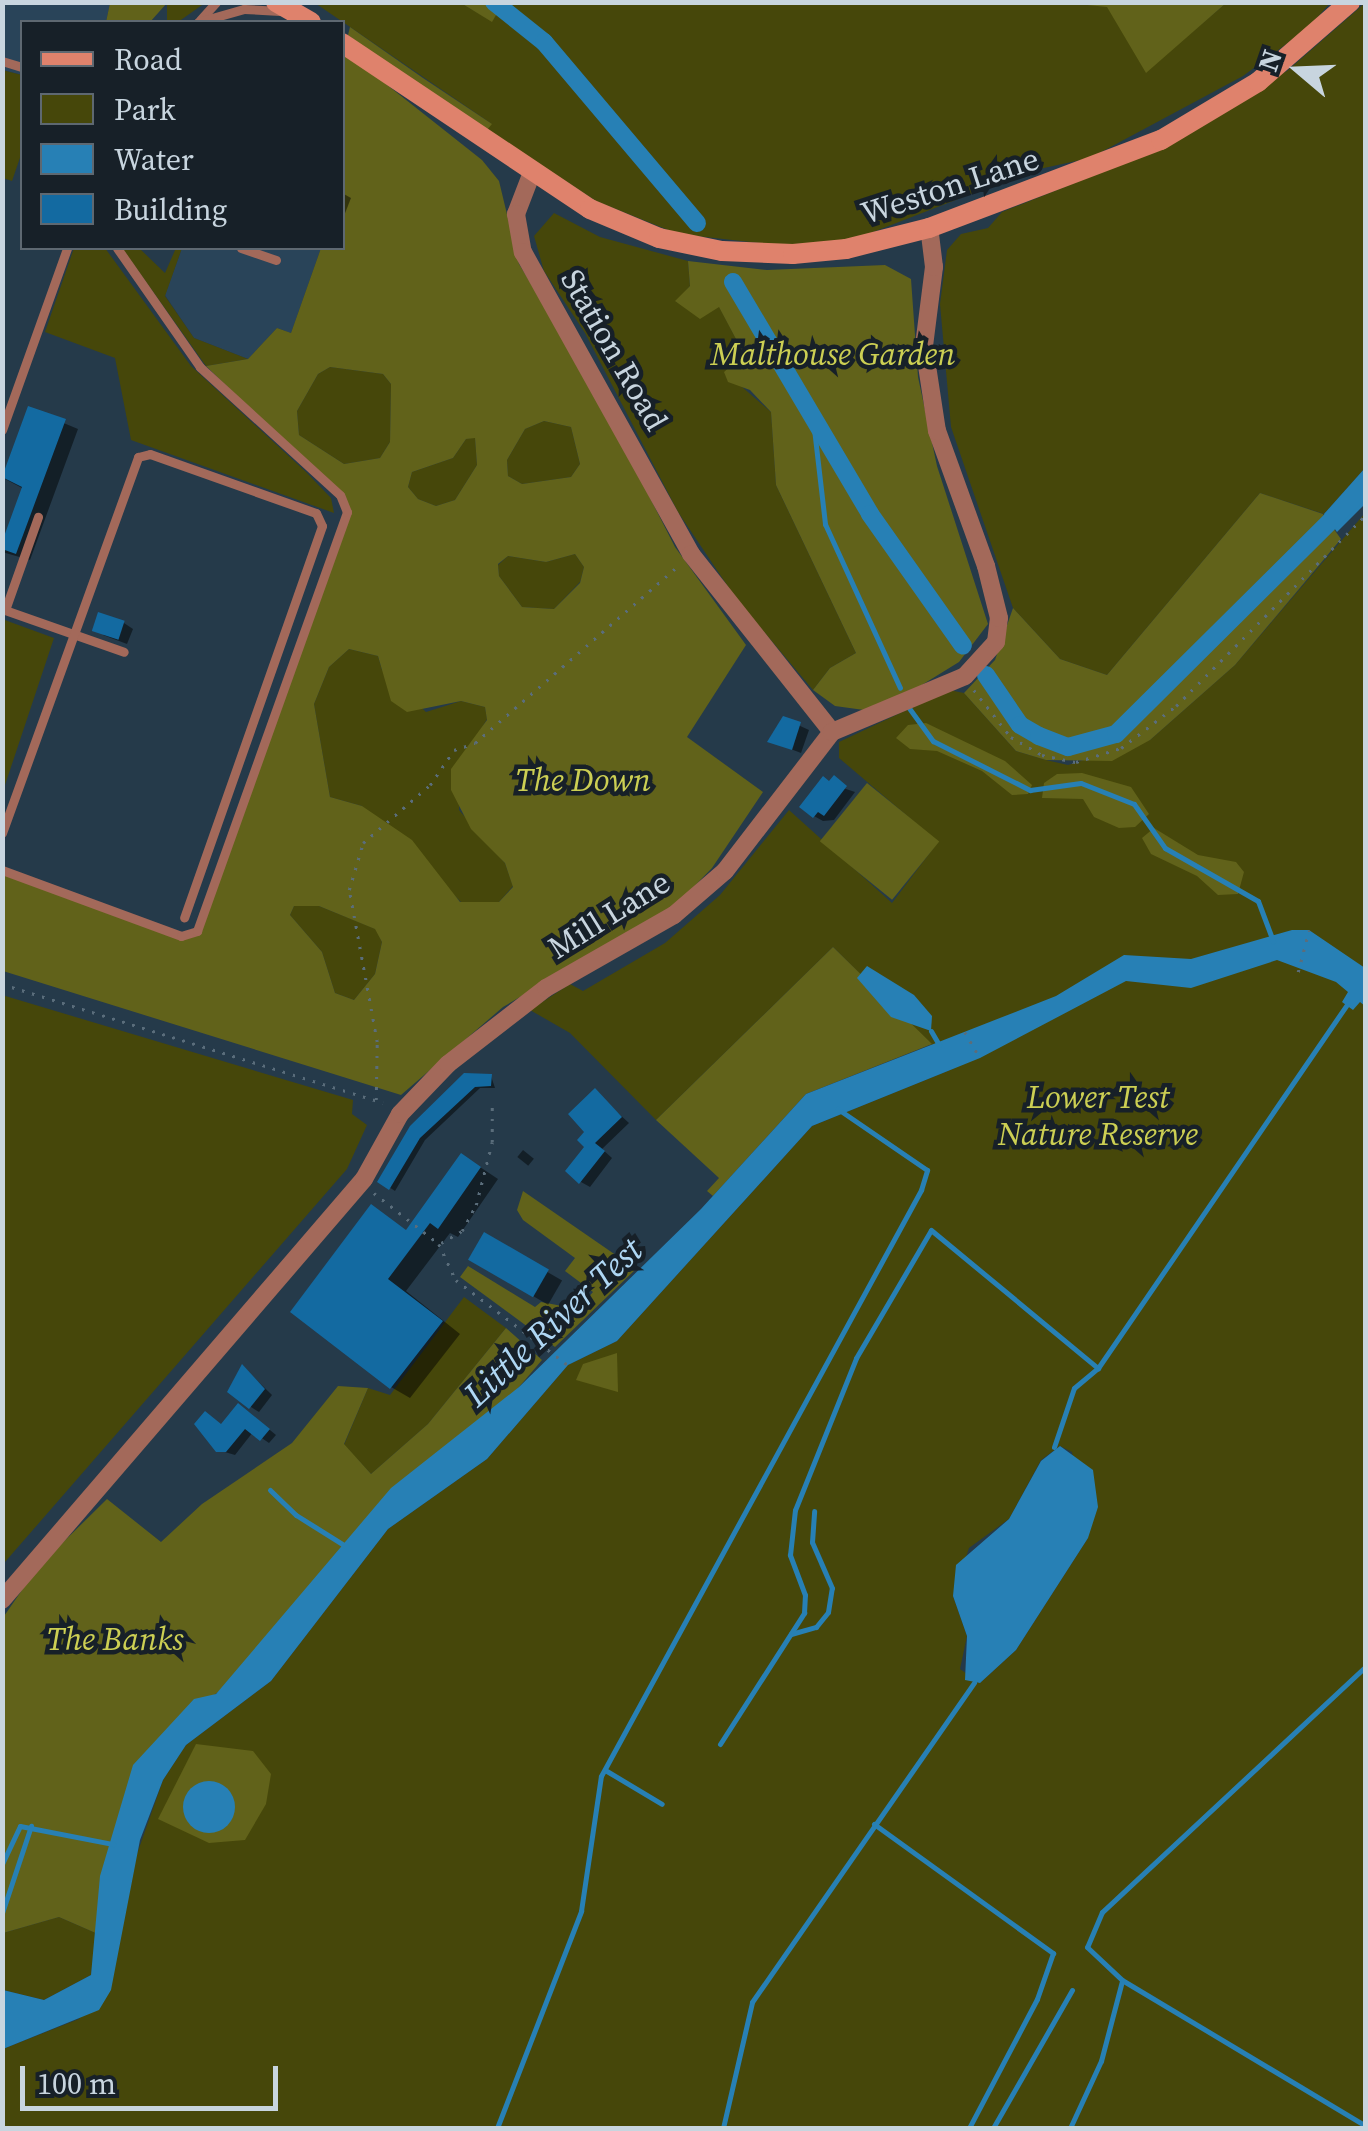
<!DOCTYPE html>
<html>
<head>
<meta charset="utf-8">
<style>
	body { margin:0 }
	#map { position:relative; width:1368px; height:2131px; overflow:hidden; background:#253a4a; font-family:"Source Serif 4",serif }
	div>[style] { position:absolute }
	.built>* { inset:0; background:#294459 }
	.green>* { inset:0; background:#46470a }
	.forest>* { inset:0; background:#61621a; transform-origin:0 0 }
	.water>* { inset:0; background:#2780b5 }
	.round { border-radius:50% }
	.shadow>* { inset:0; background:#0007; transform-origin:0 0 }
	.stream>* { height:5px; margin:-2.5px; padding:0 2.5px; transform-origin:2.5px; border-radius:2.5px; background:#2780b5 }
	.canal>* { height:18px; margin:-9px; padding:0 9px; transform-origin:9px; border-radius:9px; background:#2780b5 }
	.building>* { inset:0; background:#136aa1; transform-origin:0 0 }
	.path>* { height:2.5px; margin-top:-1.25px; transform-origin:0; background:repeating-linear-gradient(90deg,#5a6d7b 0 2.5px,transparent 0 10.5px) }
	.lane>* { height:9px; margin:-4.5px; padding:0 4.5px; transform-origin:4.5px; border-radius:4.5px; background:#a3695a }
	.street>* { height:18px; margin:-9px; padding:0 9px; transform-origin:9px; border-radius:9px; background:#a3695a }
	.secondary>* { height:20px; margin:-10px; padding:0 10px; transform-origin:10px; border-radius:10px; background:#df826c }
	span { translate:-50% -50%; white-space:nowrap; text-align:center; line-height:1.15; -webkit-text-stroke:9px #172028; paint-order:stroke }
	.street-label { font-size:32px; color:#c8d5df }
	.park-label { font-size:32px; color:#cccf53; font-style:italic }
	.water-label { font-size:35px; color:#afd7f4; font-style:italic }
	.frame { position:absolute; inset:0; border:5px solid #c8d5df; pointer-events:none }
	.legend { position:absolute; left:20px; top:20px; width:325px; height:230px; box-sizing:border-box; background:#172028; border:2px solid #5e6871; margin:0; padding:12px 18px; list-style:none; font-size:30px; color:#c8d5df }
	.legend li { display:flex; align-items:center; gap:20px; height:50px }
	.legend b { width:50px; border:2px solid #5e6871 }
	.north { position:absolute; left:1248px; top:20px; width:100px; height:100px; -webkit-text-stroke:8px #172028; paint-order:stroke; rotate:289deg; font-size:28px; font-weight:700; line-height:40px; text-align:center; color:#c8d5df }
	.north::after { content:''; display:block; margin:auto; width:35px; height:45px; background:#c8d5df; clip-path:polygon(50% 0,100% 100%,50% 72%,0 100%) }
	.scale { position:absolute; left:20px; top:2066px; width:258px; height:45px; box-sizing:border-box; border:5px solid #c8d5df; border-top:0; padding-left:12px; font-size:30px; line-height:35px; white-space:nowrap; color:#c8d5df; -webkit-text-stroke:8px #172028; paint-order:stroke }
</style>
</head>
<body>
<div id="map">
	<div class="built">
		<i style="clip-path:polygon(2px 3px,110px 3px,106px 22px,22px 22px,22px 75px,3px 70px)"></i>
		<i style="clip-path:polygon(182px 248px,321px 248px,291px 333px,277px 328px,248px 359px,194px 338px,165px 295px)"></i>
	</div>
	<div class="green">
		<i style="clip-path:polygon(503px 2px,1067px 3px,1107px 6px,1151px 67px,1226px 3px,1330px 3px,1308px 28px,1243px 76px,1090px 158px,1030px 171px,850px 241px,778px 245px,678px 234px,596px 201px,419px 85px,492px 124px,315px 3px,461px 3px,492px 21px)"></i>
		<i style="clip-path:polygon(167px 3px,205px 3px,178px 22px,167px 22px)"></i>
		<i style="clip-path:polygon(1365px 3px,1365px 468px,1324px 514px,1260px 493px,1107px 675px,1060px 659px,1013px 608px,951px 427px,940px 304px,947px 250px,961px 234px,988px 228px,1002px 212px,1087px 178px,1287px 71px)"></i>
		<i style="clip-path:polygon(2px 70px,22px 75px,22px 152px,12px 181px,3px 178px)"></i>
		<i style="clip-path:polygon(554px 213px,600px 237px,688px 261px,690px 286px,676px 302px,719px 306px,744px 354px,725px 372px,771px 412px,776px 485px,856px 653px,830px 668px,813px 690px,737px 600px,678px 512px,585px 333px,544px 271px,534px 236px)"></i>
		<i style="clip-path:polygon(74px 248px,105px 248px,191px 366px,306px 472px,331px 498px,334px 513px,131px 440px,115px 358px,45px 332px)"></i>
		<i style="clip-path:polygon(122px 248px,139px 248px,165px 273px,176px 248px,182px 248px,165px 296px,194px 338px,248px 359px,206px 366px)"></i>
		<i style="clip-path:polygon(330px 367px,383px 374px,391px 384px,390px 442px,380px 458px,344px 464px,299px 435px,297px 411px,318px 374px)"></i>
		<i style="clip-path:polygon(544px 421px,571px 427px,580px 464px,571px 477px,522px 484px,508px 476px,507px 460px,525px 429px)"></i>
		<i style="clip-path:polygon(475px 437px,477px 465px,455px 500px,436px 506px,418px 499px,408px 487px,412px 472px,453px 458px,466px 439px)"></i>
		<i style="clip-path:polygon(evenodd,1365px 513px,1365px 2128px,3px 2128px,3px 2049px,79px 2019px,163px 1780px,186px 1745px,271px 1681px,388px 1529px,487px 1459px,568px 1365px,617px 1341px,812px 1126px,955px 1068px,833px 947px,656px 1120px,570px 1033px,530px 1010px,570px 984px,583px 991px,665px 943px,720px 895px,789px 810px,892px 903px,938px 842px,839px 758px,839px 742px,949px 690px,964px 693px,1016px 751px,1046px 760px,1068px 765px,1150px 740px,1235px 665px,1365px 513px,1060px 1446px,1072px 1452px,1088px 1538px,1016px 1650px,980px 1683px,960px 1669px,967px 1636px,953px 1596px,969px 1548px,1009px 1519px,1041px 1460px,1060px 1446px)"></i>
		<i style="clip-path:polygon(575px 554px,584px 567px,580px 582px,554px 609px,522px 607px,499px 576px,498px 565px,508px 556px,546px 562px)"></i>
		<i style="clip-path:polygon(2px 619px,54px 638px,3px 791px,2px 791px)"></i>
		<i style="clip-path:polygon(349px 649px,378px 656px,382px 670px,426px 712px,461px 701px,485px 707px,487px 719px,462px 761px,459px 810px,505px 863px,513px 886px,499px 902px,461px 902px,362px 806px,330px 797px,314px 704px,329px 667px)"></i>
		<i style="clip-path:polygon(294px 906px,319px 906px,376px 929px,382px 942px,375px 974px,354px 1000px,335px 993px,322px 952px,290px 915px)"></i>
		<i style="clip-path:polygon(2px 995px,353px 1100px,352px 1114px,367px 1125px,347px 1169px,5px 1562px)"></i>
		<i style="clip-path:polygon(464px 1297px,506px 1328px,428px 1424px,371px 1474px,344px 1445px,368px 1388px,390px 1395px)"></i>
		<i style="clip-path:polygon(59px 1917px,96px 1933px,91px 1975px,44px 2000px,3px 1990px,3px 1933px)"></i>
	</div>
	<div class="forest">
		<i style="clip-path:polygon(110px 3px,110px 2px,167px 3px,150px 22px,106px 22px)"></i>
		<i style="clip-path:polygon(461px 3px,503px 3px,492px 22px)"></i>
		<i style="clip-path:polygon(1067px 3px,1226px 2px,1226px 3px,1146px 73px,1107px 7px)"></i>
		<i style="clip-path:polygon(350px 27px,423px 78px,492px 124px,487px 130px,378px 58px,348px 35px)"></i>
		<i style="clip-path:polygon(evenodd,343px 50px,482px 160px,499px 181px,519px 264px,595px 390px,675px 547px,746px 645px,687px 737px,763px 792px,712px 868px,675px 906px,503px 1007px,401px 1095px,3px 971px,2px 870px,180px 936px,197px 931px,347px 512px,340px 495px,206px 366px,248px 359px,277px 328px,291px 333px,321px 248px,342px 248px,343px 50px,330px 367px,383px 374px,391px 384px,390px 442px,380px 458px,344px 464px,299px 435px,297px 411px,318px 374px,330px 367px,343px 50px,544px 421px,571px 427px,580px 464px,571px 477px,522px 484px,508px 476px,507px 460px,525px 429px,544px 421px,343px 50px,475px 438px,477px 465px,455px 500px,436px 506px,418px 499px,408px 487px,412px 472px,453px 458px,466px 439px,475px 438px,343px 50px,575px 554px,584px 567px,580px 583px,554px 609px,522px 607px,499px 576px,498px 564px,508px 556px,546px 562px,575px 554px,343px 50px,349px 649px,378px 656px,391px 701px,407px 712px,461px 701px,485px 707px,487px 720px,451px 769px,451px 790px,471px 829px,505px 863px,513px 887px,499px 902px,460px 902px,412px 840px,362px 806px,330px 797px,314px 704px,329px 667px,349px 649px,343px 50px,294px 906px,319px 906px,375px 929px,382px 942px,375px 974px,354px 1000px,335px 993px,322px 952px,290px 915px,294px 906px)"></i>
		<i style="clip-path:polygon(688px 261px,767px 270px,885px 265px,911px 279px,918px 377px,937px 466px,988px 624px,959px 662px,912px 691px,864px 710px,835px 706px,813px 690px,830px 668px,856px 653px,776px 485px,771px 412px,750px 390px,728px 382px,724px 372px,744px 354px,719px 307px,700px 319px,675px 301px,690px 286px)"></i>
		<i style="clip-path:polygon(1260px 493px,1323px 514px,1341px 539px,1235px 665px,1150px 740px,1112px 761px,1046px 760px,1016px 751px,964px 693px,995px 660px,1013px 608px,1060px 659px,1107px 675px)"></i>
		<i style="clip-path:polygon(926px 723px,1005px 761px,1032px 785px,1028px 794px,1012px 795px,982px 771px,937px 751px,910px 749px,896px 738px,908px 725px)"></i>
		<i style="clip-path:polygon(1082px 773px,1131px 787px,1149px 814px,1135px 827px,1119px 828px,1094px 817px,1083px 799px,1042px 798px,1044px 783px,1057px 774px)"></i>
		<i style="left:867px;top:783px;width:93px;height:75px;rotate:39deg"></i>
		<i style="clip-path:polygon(1154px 828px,1198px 855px,1236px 862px,1244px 872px,1238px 894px,1218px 895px,1197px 876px,1151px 854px,1142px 838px)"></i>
		<i style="clip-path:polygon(833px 947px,932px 1044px,806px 1094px,713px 1196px,707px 1191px,719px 1178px,656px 1120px)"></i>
		<i style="clip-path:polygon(523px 1191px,636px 1269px,555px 1347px,460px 1277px,468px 1266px,535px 1307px,541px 1302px,578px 1309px,593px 1292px,565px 1271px,575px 1258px,523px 1220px,517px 1210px)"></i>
		<i style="clip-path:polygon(506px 1328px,542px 1360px,519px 1387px,279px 1645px,170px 1729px,98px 1934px,59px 1917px,3px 1933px,2px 1619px,38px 1567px,107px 1499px,161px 1542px,202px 1504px,292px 1443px,338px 1386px,368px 1388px,344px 1444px,371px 1474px,428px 1424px)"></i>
		<i style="clip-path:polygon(617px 1353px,618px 1392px,576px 1380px,583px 1364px)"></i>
		<i style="clip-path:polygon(196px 1744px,253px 1751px,271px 1774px,266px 1804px,245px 1840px,209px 1843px,158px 1819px)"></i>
	</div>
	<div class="water">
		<i style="clip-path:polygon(1365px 468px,1365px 504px,1337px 532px,1324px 514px)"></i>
		<i style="clip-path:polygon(1292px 930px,1309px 930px,1365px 968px,1365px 1006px,1360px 1002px,1353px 1010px,1342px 1002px,1348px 992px,1336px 982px,1277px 960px,1191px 988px,1126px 981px,980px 1058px,812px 1126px,617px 1341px,568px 1365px,487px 1459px,388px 1529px,271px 1681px,186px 1745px,163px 1780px,140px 1840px,111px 1990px,99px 2010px,3px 2049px,3px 1990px,44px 2000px,91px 1975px,100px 1876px,133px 1765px,194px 1699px,216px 1694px,391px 1488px,519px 1387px,701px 1209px,806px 1094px,1056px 996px,1124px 955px,1191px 959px)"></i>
		<i style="clip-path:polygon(867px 966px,914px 995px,932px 1016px,931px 1031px,891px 1017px,857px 978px)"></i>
		<i style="clip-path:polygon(1060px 1446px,1093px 1470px,1098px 1507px,1088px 1538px,1016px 1650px,980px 1683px,965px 1680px,967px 1636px,953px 1596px,956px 1565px,1009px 1519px,1041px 1461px)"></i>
		<i class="round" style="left:183px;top:1781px;width:52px;height:52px"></i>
	</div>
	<div class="shadow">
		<i style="clip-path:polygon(342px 193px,351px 198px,342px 221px)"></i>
		<i style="clip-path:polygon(30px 409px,78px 429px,30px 560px,2px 552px,24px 489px,5px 479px)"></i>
		<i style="clip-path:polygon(124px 623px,133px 629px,127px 644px,103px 635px)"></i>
		<i style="clip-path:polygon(785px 719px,809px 730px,801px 753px,770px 741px)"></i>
		<i style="clip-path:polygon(831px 784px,855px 792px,834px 820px,823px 821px,814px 816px)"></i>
		<i style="clip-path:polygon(491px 1076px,495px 1088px,480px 1088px,425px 1140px,395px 1191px,380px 1181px,412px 1127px)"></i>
		<i style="clip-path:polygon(595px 1092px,629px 1123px,602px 1149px,612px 1158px,590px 1187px,581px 1182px)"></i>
		<i style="left:523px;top:1150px;width:14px;height:9px;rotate:39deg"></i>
		<i style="clip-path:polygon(480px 1167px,498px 1179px,458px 1237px,450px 1233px,406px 1291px,460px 1334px,410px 1398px,391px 1387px,371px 1207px,408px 1232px)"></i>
		<i style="left:485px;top:1236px;width:89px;height:28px;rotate:30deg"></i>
		<i style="clip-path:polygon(243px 1367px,272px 1395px,259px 1412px,251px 1407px)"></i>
		<i style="clip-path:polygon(247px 1411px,276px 1435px,269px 1443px,253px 1432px,235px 1455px,218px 1450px)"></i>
	</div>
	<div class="stream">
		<i style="left:813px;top:420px;width:105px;rotate:83.4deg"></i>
		<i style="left:825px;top:524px;width:180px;rotate:65.4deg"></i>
		<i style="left:909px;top:708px;width:41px;rotate:54deg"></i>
		<i style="left:933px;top:741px;width:109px;rotate:26.8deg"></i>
		<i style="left:1030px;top:790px;width:51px;rotate:-7.8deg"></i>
		<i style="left:1081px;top:783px;width:57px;rotate:21.6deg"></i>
		<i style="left:1134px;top:804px;width:54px;rotate:54.8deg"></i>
		<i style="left:1165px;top:848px;width:107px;rotate:29.7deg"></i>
		<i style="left:1258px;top:901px;width:43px;rotate:69.4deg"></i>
		<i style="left:931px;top:1031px;width:16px;rotate:60deg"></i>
		<i style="left:1054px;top:1447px;width:62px;rotate:-71.3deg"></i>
		<i style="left:1074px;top:1388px;width:31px;rotate:-40deg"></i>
		<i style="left:1098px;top:1368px;width:442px;rotate:-55.6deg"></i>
		<i style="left:270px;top:1490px;width:36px;rotate:44deg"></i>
		<i style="left:296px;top:1515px;width:60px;rotate:32.1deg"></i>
		<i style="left:791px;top:1634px;width:26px;rotate:-16deg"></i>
		<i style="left:816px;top:1627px;width:19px;rotate:-51deg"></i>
		<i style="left:828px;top:1612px;width:24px;rotate:-81deg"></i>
		<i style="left:832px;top:1588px;width:50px;rotate:-113.5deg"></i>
		<i style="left:812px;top:1542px;width:31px;rotate:-86deg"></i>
		<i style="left:1366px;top:1666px;width:361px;rotate:137deg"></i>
		<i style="left:1102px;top:1912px;width:38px;rotate:113deg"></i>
		<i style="left:1087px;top:1947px;width:48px;rotate:43.3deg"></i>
		<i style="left:1122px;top:1980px;width:284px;rotate:30.9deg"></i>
		<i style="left:720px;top:1744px;width:156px;rotate:-57.3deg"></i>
		<i style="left:804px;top:1613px;width:18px;rotate:-87deg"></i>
		<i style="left:805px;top:1595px;width:43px;rotate:-110.6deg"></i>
		<i style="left:790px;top:1555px;width:45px;rotate:-83.7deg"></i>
		<i style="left:795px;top:1510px;width:164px;rotate:-68.1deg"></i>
		<i style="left:856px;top:1358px;width:148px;rotate:-59.6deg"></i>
		<i style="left:931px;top:1230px;width:217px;rotate:39.6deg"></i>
		<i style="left:605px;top:1770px;width:66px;rotate:30.8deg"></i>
		<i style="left:874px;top:1824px;width:221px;rotate:35.8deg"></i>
		<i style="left:1053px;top:1953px;width:49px;rotate:109.2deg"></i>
		<i style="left:1037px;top:1999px;width:146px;rotate:117.8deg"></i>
		<i style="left:2px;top:1864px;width:42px;rotate:-64.7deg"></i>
		<i style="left:20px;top:1826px;width:95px;rotate:11deg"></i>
		<i style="left:2px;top:1913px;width:92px;rotate:-71.6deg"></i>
		<i style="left:497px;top:2128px;width:233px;rotate:-68.8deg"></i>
		<i style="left:581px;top:1911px;width:136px;rotate:-81.6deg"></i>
		<i style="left:601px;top:1776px;width:668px;rotate:-61.36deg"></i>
		<i style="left:921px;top:1190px;width:21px;rotate:-73deg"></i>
		<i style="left:927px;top:1170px;width:108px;rotate:-145.6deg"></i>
		<i style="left:723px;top:2128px;width:129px;rotate:-77deg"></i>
		<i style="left:752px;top:2002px;width:389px;rotate:-55.2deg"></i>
		<i style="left:993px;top:2128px;width:159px;rotate:-60.2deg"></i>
		<i style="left:1070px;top:2128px;width:74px;rotate:-65.2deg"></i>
		<i style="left:1101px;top:2061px;width:83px;rotate:-75.3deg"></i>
	</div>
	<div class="canal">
		<i style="left:494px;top:2px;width:64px;rotate:38.7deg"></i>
		<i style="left:544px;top:42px;width:237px;rotate:49.8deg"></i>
		<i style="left:733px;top:282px;width:269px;rotate:59.4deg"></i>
		<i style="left:870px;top:514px;width:161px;rotate:54.8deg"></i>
		<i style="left:986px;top:675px;width:60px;rotate:55.8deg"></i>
		<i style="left:1020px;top:725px;width:22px;rotate:30deg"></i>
		<i style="left:1039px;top:736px;width:31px;rotate:21deg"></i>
		<i style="left:1068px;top:747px;width:50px;rotate:-15.2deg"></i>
		<i style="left:1116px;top:734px;width:352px;rotate:-44.8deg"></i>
	</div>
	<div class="building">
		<i style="clip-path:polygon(28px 406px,66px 419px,16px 554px,2px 549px,2px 542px,22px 487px,2px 477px)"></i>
		<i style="left:98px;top:612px;width:28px;height:20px;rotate:18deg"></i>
		<i style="clip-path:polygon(783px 716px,801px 722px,792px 750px,767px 742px)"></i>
		<i style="clip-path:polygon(834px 775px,847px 786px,824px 816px,818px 812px,813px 818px,799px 807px,823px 776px,829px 781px)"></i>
		<i style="clip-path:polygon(464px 1073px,492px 1074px,491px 1086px,475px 1087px,420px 1138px,389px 1190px,377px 1182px,410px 1126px)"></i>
		<i style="clip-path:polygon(595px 1088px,622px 1117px,595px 1143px,605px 1151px,579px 1184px,565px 1171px,584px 1147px,577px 1140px,584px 1132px,568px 1114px)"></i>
		<i style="clip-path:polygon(461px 1153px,481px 1167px,438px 1229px,430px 1223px,388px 1279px,443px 1321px,390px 1389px,290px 1312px,371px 1204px,406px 1230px)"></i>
		<i style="left:484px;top:1232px;width:75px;height:32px;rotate:30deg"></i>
		<i style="clip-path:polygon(242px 1364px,265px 1389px,249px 1409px,227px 1392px)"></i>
		<i style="clip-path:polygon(238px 1403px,270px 1429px,260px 1441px,245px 1429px,226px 1452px,216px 1452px,194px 1424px,205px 1411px,221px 1424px)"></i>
	</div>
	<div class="path">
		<i style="left:974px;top:690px;width:60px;rotate:51.8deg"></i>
		<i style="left:1011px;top:737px;width:36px;rotate:30deg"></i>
		<i style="left:1042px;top:755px;width:35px;rotate:12deg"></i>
		<i style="left:1076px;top:762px;width:47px;rotate:-17.3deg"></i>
		<i style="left:1121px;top:748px;width:69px;rotate:-37.4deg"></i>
		<i style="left:1176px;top:706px;width:269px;rotate:-45.2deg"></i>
		<i style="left:1298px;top:972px;width:43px;rotate:-75.3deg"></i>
		<i style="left:2px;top:984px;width:399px;rotate:17.3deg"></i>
		<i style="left:965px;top:1032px;width:30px;rotate:60deg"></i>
		<i style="left:376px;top:1100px;width:58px;rotate:-89deg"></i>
		<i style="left:377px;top:1042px;width:155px;rotate:-100.4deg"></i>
		<i style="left:349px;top:890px;width:49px;rotate:-73.4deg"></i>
		<i style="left:363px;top:843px;width:89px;rotate:-40.9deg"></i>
		<i style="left:430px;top:785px;width:42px;rotate:-55.6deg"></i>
		<i style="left:454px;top:750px;width:22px;rotate:-18deg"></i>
		<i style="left:475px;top:743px;width:271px;rotate:-41.1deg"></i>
		<i style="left:374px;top:1193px;width:83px;rotate:38.1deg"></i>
		<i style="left:439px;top:1244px;width:40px;rotate:65deg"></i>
		<i style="left:456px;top:1280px;width:141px;rotate:37.2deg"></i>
		<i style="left:441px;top:1243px;width:24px;rotate:-30deg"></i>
		<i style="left:462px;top:1231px;width:30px;rotate:-62deg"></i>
		<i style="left:476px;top:1205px;width:65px;rotate:-75.7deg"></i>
		<i style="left:492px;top:1142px;width:37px;rotate:-90deg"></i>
	</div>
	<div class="lane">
		<i style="left:200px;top:20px;width:24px;rotate:-48deg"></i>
		<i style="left:198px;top:22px;width:48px;rotate:-15.8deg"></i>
		<i style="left:244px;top:9px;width:36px;rotate:3deg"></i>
		<i style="left:2px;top:61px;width:21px;rotate:17deg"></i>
		<i style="left:241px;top:248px;width:37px;rotate:19deg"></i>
		<i style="left:2px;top:430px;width:193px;rotate:-70.3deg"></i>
		<i style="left:2px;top:609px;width:129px;rotate:19.4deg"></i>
		<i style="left:5px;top:610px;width:99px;rotate:-70.5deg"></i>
		<i style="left:2px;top:833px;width:400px;rotate:-70.1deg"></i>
		<i style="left:138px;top:457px;width:12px;rotate:-14deg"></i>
		<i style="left:150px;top:454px;width:176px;rotate:19.6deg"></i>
		<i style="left:316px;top:513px;width:14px;rotate:65deg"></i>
		<i style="left:322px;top:526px;width:415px;rotate:109.4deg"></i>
		<i style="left:2px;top:870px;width:191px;rotate:20.2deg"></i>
		<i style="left:181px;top:936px;width:17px;rotate:-17deg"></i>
		<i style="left:197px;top:931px;width:445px;rotate:-70.3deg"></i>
		<i style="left:347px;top:512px;width:18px;rotate:-112deg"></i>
		<i style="left:340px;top:495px;width:190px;rotate:-137.6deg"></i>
		<i style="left:200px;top:367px;width:145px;rotate:-124.9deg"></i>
	</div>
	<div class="street">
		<i style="left:531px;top:175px;width:42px;rotate:111deg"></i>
		<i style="left:516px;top:214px;width:39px;rotate:80deg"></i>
		<i style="left:523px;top:252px;width:346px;rotate:60.9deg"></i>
		<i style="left:691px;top:554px;width:227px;rotate:51.6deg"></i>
		<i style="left:2px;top:1600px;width:555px;rotate:-49.31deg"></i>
		<i style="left:364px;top:1179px;width:74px;rotate:-61deg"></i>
		<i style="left:400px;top:1114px;width:69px;rotate:-46.2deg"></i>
		<i style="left:448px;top:1064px;width:124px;rotate:-37.8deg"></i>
		<i style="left:546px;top:988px;width:147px;rotate:-29.7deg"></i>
		<i style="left:674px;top:915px;width:67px;rotate:-40.8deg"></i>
		<i style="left:725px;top:871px;width:175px;rotate:-52.4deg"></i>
		<i style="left:832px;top:732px;width:144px;rotate:-22.8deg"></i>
		<i style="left:965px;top:676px;width:46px;rotate:-47.6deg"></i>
		<i style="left:996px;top:642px;width:24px;rotate:-83deg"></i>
		<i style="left:999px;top:618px;width:54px;rotate:-104deg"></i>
		<i style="left:986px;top:566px;width:144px;rotate:-109.9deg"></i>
		<i style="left:937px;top:431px;width:86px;rotate:-98.7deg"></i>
		<i style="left:924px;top:346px;width:80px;rotate:-82.8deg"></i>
		<i style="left:934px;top:267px;width:39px;rotate:-97deg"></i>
	</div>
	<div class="secondary">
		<i style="left:276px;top:2px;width:40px;rotate:29.7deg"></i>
		<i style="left:342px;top:43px;width:298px;rotate:33.8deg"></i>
		<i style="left:590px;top:209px;width:75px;rotate:22.8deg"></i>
		<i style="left:659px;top:238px;width:64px;rotate:11.7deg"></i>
		<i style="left:722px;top:251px;width:71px;rotate:2.4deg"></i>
		<i style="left:793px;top:254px;width:53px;rotate:-5.4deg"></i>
		<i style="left:846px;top:249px;width:86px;rotate:-14.2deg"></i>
		<i style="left:929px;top:228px;width:248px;rotate:-20.8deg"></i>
		<i style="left:1161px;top:140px;width:113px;rotate:-30.9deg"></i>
		<i style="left:1258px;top:82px;width:122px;rotate:-41deg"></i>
	</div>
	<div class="street-label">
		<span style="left:950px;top:186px;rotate:-18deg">Weston Lane</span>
		<span style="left:614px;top:350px;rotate:60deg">Station Road</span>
		<span style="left:609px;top:915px;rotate:-32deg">Mill Lane</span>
	</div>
	<div class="park-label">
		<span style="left:833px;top:354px">Malthouse Garden</span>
		<span style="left:583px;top:780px">The Down</span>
		<span style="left:1098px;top:1116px">Lower Test<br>Nature Reserve</span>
		<span style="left:115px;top:1639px">The Banks</span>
	</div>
	<div class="water-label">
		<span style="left:553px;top:1322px;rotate:-43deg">Little River Test</span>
	</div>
	<div class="frame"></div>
	<ul class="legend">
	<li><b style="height:12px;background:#df826c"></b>Road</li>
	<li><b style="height:28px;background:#46470a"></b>Park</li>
	<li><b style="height:28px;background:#2780b5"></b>Water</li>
	<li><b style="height:28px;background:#136aa1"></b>Building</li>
	</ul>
	<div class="north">N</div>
	<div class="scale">100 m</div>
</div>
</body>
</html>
